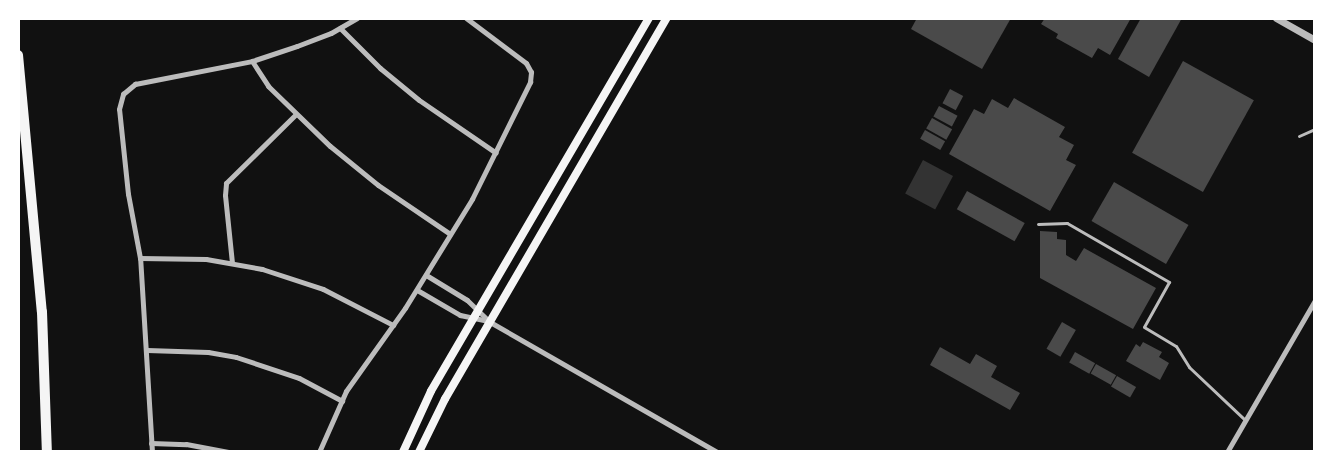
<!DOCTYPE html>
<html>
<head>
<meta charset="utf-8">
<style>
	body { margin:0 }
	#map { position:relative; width:1333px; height:470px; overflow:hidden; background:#111; font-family:"Public Sans",sans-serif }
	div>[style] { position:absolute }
	.water>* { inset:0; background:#333; transform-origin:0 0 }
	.building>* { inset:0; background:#4a4a4a; transform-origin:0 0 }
	.service>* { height:3px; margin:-1.5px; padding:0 1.5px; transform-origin:1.5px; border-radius:1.5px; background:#bcbcbc }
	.minor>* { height:5px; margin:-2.5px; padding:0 2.5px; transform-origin:2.5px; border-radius:2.5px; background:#bcbcbc }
	.tertiary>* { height:7px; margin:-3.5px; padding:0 3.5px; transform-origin:3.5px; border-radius:3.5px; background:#bcbcbc }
	.secondary>* { height:8px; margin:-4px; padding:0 4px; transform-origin:4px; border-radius:4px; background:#f5f5f5 }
	.motorway>* { height:10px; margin:-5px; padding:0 5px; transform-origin:5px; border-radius:5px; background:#f5f5f5 }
	span { translate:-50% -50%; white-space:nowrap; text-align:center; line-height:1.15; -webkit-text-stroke:6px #fff; paint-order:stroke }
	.frame { position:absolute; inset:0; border:20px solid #fff; pointer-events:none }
</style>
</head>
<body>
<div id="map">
	<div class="water">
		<i style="left:923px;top:160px;width:34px;height:38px;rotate:28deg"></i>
	</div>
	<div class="building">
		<i style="clip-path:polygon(917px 18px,1011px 18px,982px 69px,911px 29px)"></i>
		<i style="clip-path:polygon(1045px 18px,1131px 18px,1110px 55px,1098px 48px,1092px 58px,1056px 38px,1058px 34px,1041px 24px)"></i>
		<i style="clip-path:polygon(1141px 18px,1182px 18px,1149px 77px,1118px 59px)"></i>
		<i style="left:1183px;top:61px;width:81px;height:105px;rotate:29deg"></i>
		<i style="left:950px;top:89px;width:15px;height:16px;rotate:28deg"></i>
		<i style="clip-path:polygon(1014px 98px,1065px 127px,1059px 137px,1074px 145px,1066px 160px,1076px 165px,1050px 211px,949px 154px,974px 109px,984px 114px,992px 99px,1008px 108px)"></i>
		<i style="left:939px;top:106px;width:21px;height:12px;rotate:28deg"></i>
		<i style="left:932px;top:118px;width:23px;height:12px;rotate:29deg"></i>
		<i style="left:925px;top:130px;width:23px;height:10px;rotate:29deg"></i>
		<i style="left:1114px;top:182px;width:86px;height:45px;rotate:30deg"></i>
		<i style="left:967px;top:191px;width:66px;height:21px;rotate:29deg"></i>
		<i style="clip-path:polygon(1040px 231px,1057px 232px,1057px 239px,1066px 240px,1066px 255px,1076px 261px,1084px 248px,1156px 288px,1133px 329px,1040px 278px)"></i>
		<i style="left:1062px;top:322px;width:16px;height:31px;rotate:30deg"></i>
		<i style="clip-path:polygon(1143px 342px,1162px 352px,1159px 357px,1169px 363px,1160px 380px,1126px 361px,1136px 344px,1140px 347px)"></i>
		<i style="clip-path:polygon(940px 347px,970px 364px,976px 354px,997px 366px,991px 377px,1020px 393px,1010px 410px,930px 365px)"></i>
		<i style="left:1075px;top:352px;width:23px;height:12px;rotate:29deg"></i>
		<i style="left:1096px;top:364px;width:23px;height:11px;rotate:29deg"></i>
		<i style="left:1117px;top:376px;width:22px;height:12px;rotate:30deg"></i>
	</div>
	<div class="service">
		<i style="left:1299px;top:136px;width:17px;rotate:-24deg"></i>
		<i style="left:1038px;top:224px;width:29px;rotate:-2deg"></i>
		<i style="left:1067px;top:223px;width:118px;rotate:30deg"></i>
		<i style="left:1169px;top:282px;width:51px;rotate:119.1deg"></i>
		<i style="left:1144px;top:327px;width:37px;rotate:31deg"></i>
		<i style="left:1176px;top:346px;width:25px;rotate:58deg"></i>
		<i style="left:1189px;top:367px;width:77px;rotate:43.4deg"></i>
	</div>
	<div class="minor">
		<i style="left:340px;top:28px;width:57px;rotate:45deg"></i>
		<i style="left:380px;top:68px;width:50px;rotate:39.4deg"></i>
		<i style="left:419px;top:100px;width:93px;rotate:34.5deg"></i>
		<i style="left:252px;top:61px;width:30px;rotate:57deg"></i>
		<i style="left:268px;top:86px;width:86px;rotate:44.1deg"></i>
		<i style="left:330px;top:146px;width:62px;rotate:39.1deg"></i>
		<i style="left:378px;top:185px;width:87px;rotate:34.2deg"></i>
		<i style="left:140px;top:258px;width:66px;rotate:0.9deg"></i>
		<i style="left:206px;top:259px;width:57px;rotate:10.1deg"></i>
		<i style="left:262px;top:269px;width:64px;rotate:18.2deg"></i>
		<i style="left:323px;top:289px;width:79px;rotate:27.2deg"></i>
		<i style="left:232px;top:263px;width:68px;rotate:-95.9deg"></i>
		<i style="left:225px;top:195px;width:12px;rotate:-85deg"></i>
		<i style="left:226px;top:183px;width:98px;rotate:-44.6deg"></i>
		<i style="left:426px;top:275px;width:48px;rotate:31.4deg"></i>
		<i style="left:467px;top:300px;width:32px;rotate:44deg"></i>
		<i style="left:490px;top:322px;width:262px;rotate:29.8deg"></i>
		<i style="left:417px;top:290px;width:50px;rotate:30.2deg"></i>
		<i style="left:460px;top:315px;width:29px;rotate:12deg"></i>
		<i style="left:147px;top:350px;width:61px;rotate:1.9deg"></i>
		<i style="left:208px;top:352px;width:28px;rotate:10deg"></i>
		<i style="left:236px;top:357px;width:66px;rotate:18.4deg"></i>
		<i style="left:299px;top:378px;width:49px;rotate:28.1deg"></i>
		<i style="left:151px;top:443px;width:35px;rotate:2deg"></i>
		<i style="left:186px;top:444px;width:43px;rotate:10.8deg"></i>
		<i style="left:152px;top:452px;width:194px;rotate:-93.5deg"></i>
		<i style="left:140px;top:258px;width:65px;rotate:-100.6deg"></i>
		<i style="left:128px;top:194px;width:85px;rotate:-96deg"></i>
		<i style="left:119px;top:109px;width:16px;rotate:-75deg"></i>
		<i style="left:123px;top:94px;width:16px;rotate:-40deg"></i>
		<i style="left:135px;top:84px;width:119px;rotate:-11.1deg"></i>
		<i style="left:252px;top:61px;width:47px;rotate:-18.4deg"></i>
		<i style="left:297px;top:46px;width:36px;rotate:-21deg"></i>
		<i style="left:331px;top:33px;width:30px;rotate:-30deg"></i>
		<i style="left:319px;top:452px;width:67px;rotate:-66.1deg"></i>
		<i style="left:346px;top:391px;width:102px;rotate:-54.6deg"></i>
		<i style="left:405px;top:308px;width:128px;rotate:-58.4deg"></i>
		<i style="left:472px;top:199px;width:131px;rotate:-63.6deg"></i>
		<i style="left:530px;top:82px;width:10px;rotate:-84deg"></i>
		<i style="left:531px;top:72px;width:10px;rotate:-119deg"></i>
		<i style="left:526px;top:63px;width:75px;rotate:-143.1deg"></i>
		<i style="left:1227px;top:452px;width:176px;rotate:-59.9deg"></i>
	</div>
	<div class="tertiary">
		<i style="left:1276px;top:18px;width:45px;rotate:29.4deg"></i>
	</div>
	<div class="secondary">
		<i style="left:403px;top:452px;width:67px;rotate:-65.3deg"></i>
		<i style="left:431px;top:391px;width:432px;rotate:-59.7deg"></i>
		<i style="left:419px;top:452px;width:59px;rotate:-63.9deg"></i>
		<i style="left:445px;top:399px;width:441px;rotate:-59.8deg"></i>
	</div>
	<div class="motorway">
		<i style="left:18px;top:55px;width:258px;rotate:84.7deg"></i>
		<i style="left:42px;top:312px;width:140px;rotate:88deg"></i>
	</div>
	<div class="frame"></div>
</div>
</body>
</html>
